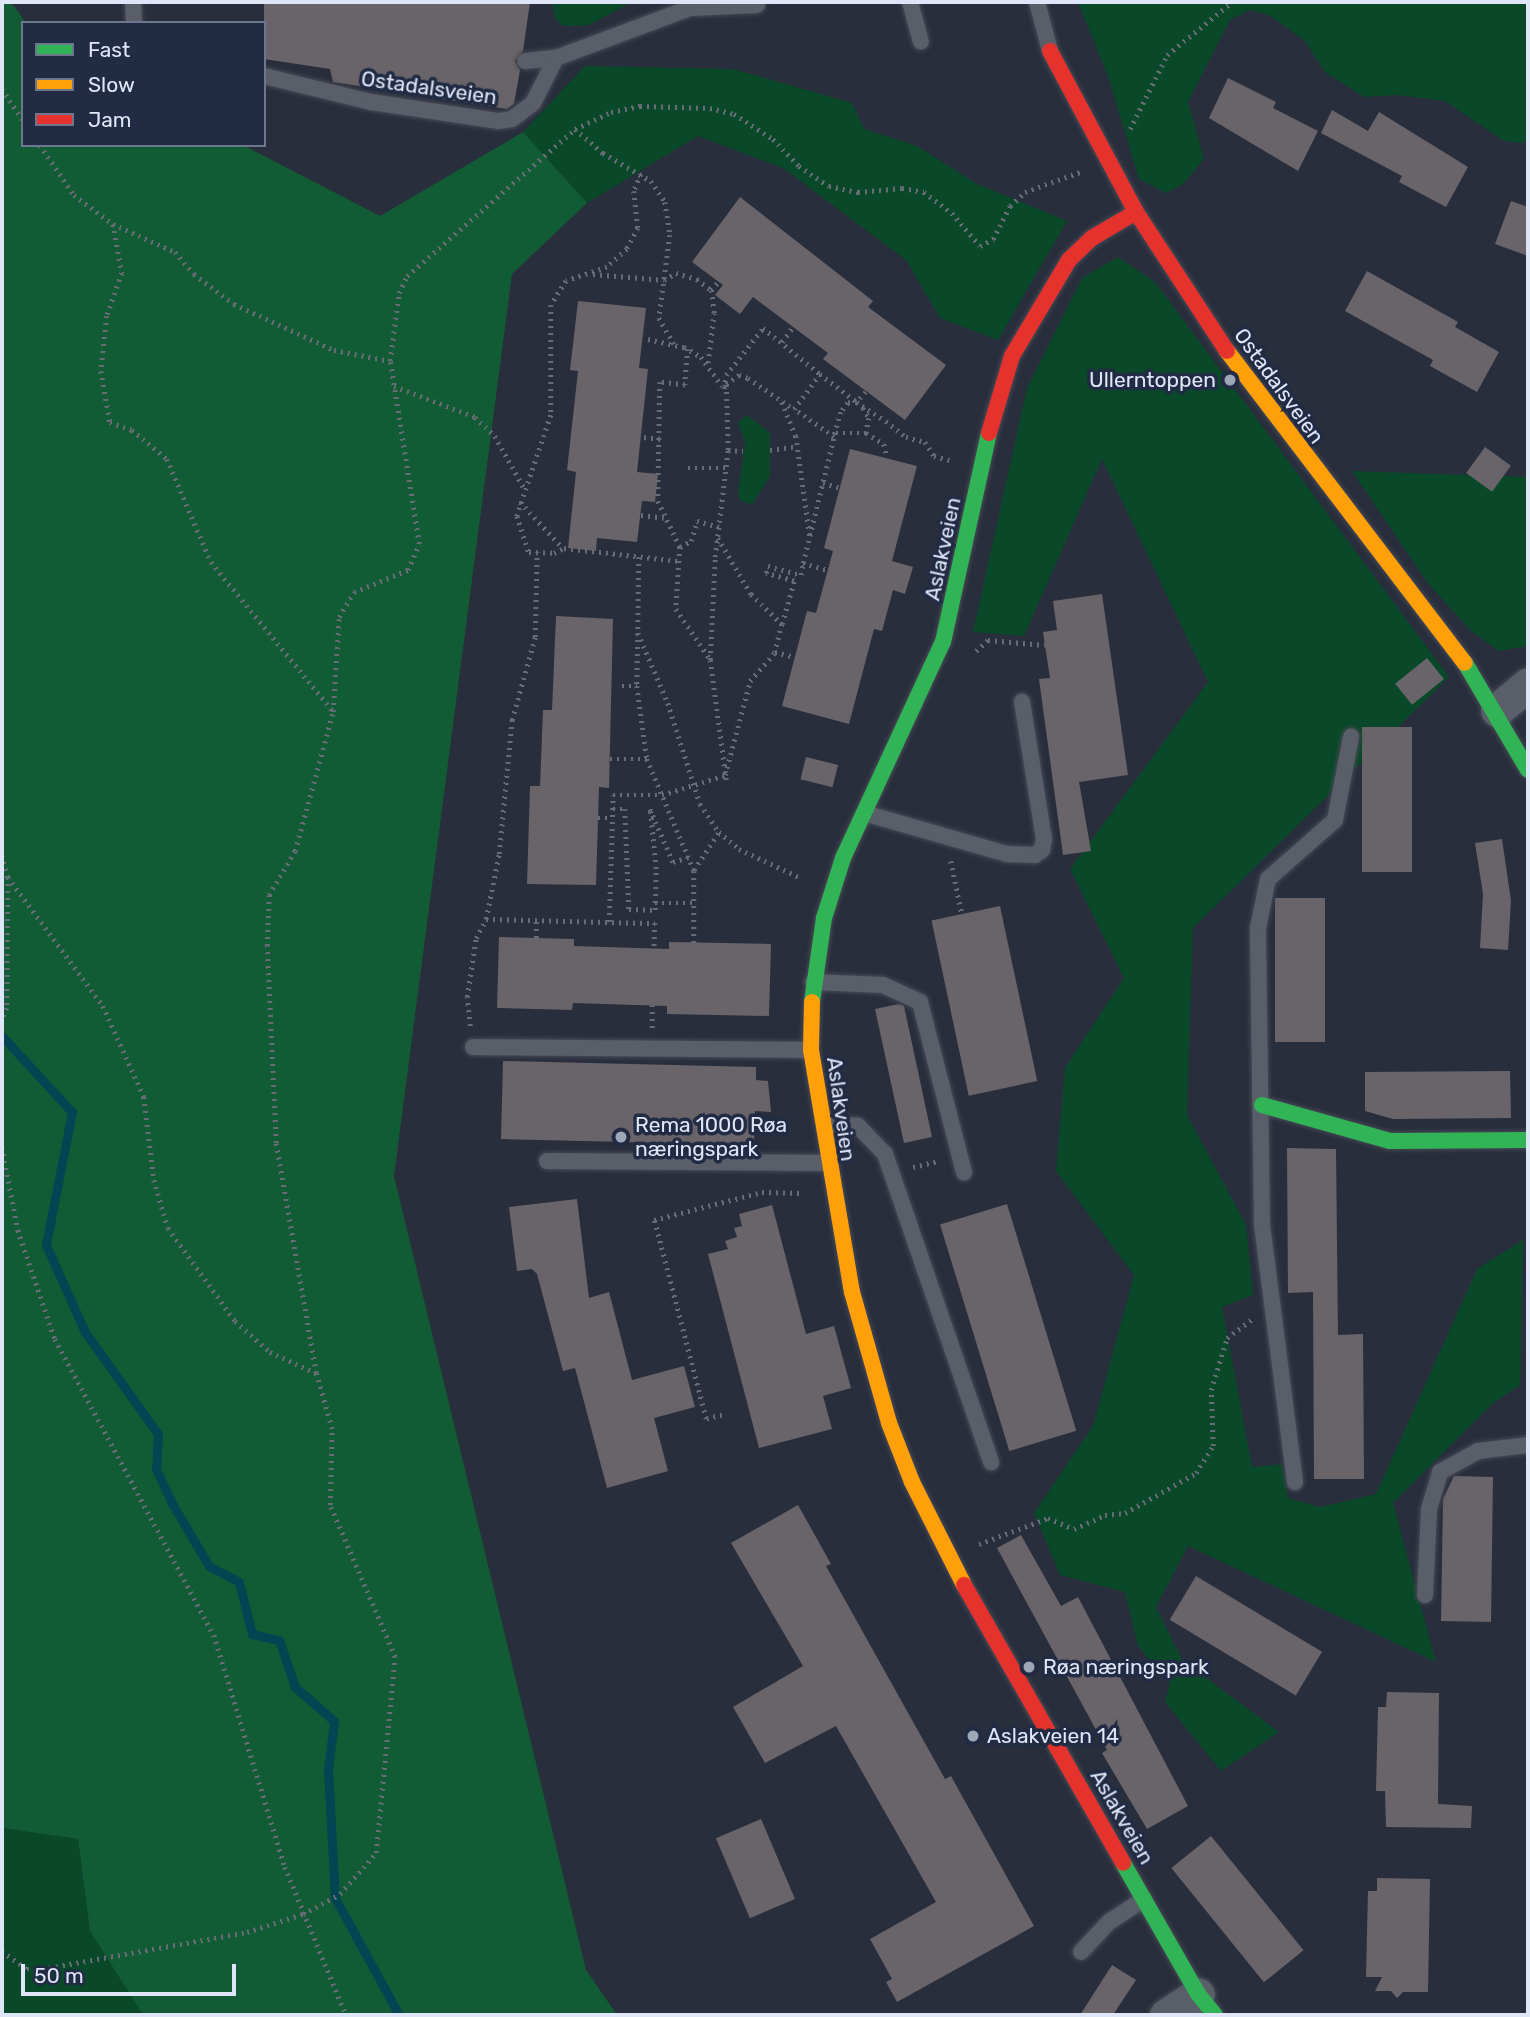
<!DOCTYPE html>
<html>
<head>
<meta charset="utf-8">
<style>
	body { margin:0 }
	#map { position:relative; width:1530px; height:2017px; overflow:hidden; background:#292e3c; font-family:Rubik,sans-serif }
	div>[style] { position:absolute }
	.green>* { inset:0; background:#094828 }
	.forest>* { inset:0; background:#115c34 }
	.stream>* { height:9px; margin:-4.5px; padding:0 4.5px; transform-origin:4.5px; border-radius:4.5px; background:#044553 }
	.building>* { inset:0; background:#696469; transform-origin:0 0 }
	.path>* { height:4.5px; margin-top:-2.25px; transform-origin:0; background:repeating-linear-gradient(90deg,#686c75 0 2px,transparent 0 7px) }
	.roads { filter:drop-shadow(0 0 2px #454955) drop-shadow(0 0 2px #454955) }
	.lane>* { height:16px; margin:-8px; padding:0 8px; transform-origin:8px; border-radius:8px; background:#595e68 }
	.street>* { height:33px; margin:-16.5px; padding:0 16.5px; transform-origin:16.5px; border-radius:16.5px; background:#595e68 }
	.fast>* { height:16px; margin:-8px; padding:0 8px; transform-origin:8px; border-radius:8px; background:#30b455 }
	.slow>* { height:16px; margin:-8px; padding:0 8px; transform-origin:8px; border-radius:8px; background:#ff9f0a }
	.jam>* { height:16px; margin:-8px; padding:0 8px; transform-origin:8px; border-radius:8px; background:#e5322d }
	.dots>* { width:19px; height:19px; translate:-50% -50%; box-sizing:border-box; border:4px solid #212b44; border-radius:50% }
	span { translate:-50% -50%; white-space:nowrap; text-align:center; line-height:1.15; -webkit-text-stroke:7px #212b44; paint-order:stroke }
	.street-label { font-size:21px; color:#dfe6f7 }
	.poi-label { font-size:21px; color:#dfe6f7 }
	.right { translate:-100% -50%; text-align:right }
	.left { translate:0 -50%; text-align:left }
	.frame { position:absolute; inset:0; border:4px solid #dfe6f7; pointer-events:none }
	.legend { position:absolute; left:21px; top:21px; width:245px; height:126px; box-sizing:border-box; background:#212b44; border:2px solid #6d768c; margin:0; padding:9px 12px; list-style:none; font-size:21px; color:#dfe6f7 }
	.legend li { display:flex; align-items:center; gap:14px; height:35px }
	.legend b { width:35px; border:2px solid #6d768c }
	.scale { position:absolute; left:21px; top:1964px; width:215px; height:32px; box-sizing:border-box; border:4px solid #dfe6f7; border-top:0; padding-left:9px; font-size:21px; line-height:24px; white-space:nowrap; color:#dfe6f7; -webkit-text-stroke:5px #212b44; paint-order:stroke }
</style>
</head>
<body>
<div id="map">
	<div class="green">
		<i style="clip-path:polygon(552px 2px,632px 2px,589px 25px,570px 26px,561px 25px,555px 18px)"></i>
		<i style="clip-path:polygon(1078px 2px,1528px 2px,1528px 137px,1523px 143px,1504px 141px,1445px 101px,1398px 95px,1364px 97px,1325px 72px,1304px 40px,1269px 15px,1249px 10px,1230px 20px,1188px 102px,1204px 159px,1183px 184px,1166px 193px,1139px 179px,1108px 76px)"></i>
		<i style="clip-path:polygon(585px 66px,733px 69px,852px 103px,864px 129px,917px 146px,977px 184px,1067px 221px,998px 340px,940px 318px,906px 260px,783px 168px,698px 136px,587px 203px,523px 132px)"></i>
		<i style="clip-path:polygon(1118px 257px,1155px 282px,1449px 677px,1193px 928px,1187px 1115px,1246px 1225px,1253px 1295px,1222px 1307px,1252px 1467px,1282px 1464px,1288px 1498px,1320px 1507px,1376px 1494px,1477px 1269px,1523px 1240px,1520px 1385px,1492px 1404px,1393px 1503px,1436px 1662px,1188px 1546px,1156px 1607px,1182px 1660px,1279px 1732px,1221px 1771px,1165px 1702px,1170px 1684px,1138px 1646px,1125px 1592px,1060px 1575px,1034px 1513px,1093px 1426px,1134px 1275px,1056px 1171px,1065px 1068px,1124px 978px,1070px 869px,1208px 682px,1102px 459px,1024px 636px,973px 632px,1027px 388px,1082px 278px)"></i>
		<i style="clip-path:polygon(747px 415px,770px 433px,770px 476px,752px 505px,740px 500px,738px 492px,745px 443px,738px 422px)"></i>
		<i style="clip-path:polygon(1352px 471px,1528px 477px,1528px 646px,1499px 651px,1471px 631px,1427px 582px)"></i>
		<i style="clip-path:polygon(2px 1828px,78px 1839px,90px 1931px,143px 2015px,2px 2015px)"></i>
	</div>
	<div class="forest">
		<i style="clip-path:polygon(2px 2px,11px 2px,26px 23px,23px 145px,243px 145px,380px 216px,523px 132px,587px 203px,512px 274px,394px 1176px,586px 1970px,617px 2015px,143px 2015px,90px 1931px,78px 1839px,2px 1828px)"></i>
	</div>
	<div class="stream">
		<i style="left:2px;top:1036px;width:103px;rotate:47.4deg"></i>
		<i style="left:72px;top:1112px;width:136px;rotate:101.1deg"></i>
		<i style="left:46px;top:1245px;width:95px;rotate:65.9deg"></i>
		<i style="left:85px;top:1332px;width:125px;rotate:54.4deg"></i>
		<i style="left:158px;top:1434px;width:35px;rotate:93deg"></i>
		<i style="left:156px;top:1469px;width:40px;rotate:65deg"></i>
		<i style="left:173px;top:1505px;width:71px;rotate:59.5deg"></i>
		<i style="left:209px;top:1566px;width:34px;rotate:28deg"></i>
		<i style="left:239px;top:1582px;width:54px;rotate:76deg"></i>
		<i style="left:252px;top:1634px;width:28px;rotate:13deg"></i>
		<i style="left:279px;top:1640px;width:50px;rotate:71.2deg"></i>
		<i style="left:295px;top:1687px;width:52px;rotate:41.1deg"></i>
		<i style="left:334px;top:1721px;width:48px;rotate:97.1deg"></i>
		<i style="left:328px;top:1769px;width:129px;rotate:86.9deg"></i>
		<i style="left:335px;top:1898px;width:133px;rotate:61.3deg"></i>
	</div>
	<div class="building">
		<i style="clip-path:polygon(264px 2px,530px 2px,523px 51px,515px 61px,520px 70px,514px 104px,507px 109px,333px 82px,330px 69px,264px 59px)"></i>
		<i style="clip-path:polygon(1228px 78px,1276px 102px,1273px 108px,1318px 131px,1298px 171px,1209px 118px)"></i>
		<i style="clip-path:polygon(1332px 110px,1368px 131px,1379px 112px,1468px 167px,1446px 207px,1399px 182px,1402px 176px,1321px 133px)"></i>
		<i style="clip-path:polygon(740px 197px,873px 301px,868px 307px,946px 365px,905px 420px,823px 359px,828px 353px,753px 297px,740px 314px,715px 295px,723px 285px,692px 262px)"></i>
		<i style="clip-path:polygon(1511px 201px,1528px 207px,1528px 256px,1495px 244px)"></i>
		<i style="clip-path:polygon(1367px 271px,1458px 322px,1455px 327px,1499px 352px,1477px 392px,1430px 366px,1433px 360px,1345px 311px)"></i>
		<i style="clip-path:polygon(578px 301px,646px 308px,639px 368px,648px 369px,637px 472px,658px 474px,655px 502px,642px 501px,637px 542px,597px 538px,596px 551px,568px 548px,576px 472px,567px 470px,578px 371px,570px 370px)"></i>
		<i style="left:1485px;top:447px;width:32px;height:32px;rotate:36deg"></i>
		<i style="clip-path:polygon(850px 449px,917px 466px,892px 561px,913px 567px,905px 594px,893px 590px,882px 631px,874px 629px,849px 724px,782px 706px,807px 611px,816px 613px,833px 551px,824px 548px)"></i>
		<i style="clip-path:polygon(1102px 594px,1128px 775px,1079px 782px,1091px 851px,1063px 855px,1039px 679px,1050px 678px,1043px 632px,1057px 630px,1053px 601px)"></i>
		<i style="clip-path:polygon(556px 616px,613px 619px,609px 788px,599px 787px,596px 885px,527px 884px,530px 786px,540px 786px,543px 710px,552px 710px)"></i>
		<i style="left:1427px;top:658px;width:27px;height:41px;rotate:51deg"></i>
		<i style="left:1362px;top:727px;width:50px;height:145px"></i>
		<i style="left:806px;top:757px;width:33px;height:23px;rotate:14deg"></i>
		<i style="clip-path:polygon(1502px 839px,1511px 901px,1508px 950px,1480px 948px,1483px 894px,1475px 843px)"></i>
		<i style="left:1325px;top:898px;width:144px;height:50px;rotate:90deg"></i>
		<i style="left:1000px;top:906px;width:179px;height:70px;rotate:78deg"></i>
		<i style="clip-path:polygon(499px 937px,574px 939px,574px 946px,669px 949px,669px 942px,771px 944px,769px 1016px,667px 1014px,667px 1006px,573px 1003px,572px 1010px,497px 1008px)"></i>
		<i style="clip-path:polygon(899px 1004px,904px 1006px,932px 1137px,904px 1143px,875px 1009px)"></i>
		<i style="clip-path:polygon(503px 1061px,756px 1067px,756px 1080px,768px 1081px,771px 1112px,755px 1111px,754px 1145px,501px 1139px)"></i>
		<i style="clip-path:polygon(1510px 1071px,1511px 1118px,1393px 1119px,1365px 1111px,1365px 1072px)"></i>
		<i style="clip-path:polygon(1287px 1148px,1336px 1149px,1338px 1335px,1363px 1334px,1364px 1479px,1314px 1479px,1313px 1292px,1288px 1293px)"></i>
		<i style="clip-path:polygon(577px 1199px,589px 1298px,609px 1292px,632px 1380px,684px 1366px,695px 1407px,654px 1418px,668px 1471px,607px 1488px,575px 1368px,563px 1371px,537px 1274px,532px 1269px,517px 1271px,509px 1207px)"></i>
		<i style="left:1007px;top:1204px;width:237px;height:70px;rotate:73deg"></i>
		<i style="clip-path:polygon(772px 1205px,806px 1334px,834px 1326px,851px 1388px,823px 1396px,832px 1429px,759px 1448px,708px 1254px,728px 1249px,725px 1241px,737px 1237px,734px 1228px,742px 1226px,739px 1214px)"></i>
		<i style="clip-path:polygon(1454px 1476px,1493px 1477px,1491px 1622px,1441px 1621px,1443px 1499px)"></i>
		<i style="clip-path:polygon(798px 1505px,831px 1564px,826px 1566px,945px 1779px,951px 1776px,1034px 1926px,897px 2002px,886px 1982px,892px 1979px,870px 1939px,936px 1902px,836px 1726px,765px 1763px,733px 1707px,803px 1666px,731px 1543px)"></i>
		<i style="clip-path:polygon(1021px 1535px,1061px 1606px,1078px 1597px,1188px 1806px,1147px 1829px,1102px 1753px,1107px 1750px,997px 1548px)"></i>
		<i style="left:1196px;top:1576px;width:147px;height:51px;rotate:31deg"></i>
		<i style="clip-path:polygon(1387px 1692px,1439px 1693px,1438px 1804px,1472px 1806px,1471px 1828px,1386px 1827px,1385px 1791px,1376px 1791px,1378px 1707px,1386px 1707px)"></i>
		<i style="left:761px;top:1819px;width:87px;height:49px;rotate:67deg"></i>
		<i style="left:1211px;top:1836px;width:147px;height:51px;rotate:51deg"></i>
		<i style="clip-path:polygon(1377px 1878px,1430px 1879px,1428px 1992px,1403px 1992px,1397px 1998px,1391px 1991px,1375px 1991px,1382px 1977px,1366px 1977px,1368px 1891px,1377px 1891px)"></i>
		<i style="clip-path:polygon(1112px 1965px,1136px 1980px,1113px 2015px,1080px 2015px)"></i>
	</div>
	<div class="path">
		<i style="left:2px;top:89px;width:37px;rotate:56deg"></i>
		<i style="left:575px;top:129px;width:37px;rotate:41deg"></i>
		<i style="left:603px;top:153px;width:56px;rotate:30.3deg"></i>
		<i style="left:651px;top:181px;width:25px;rotate:56deg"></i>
		<i style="left:665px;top:202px;width:33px;rotate:81deg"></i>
		<i style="left:670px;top:235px;width:84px;rotate:97.5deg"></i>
		<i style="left:659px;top:318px;width:30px;rotate:60deg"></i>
		<i style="left:1130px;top:129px;width:83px;rotate:-63.4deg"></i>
		<i style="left:1167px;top:55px;width:84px;rotate:-39.2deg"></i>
		<i style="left:40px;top:145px;width:60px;rotate:55.8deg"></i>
		<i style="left:74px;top:195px;width:49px;rotate:36.6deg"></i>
		<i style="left:113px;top:224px;width:68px;rotate:24.3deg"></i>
		<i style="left:175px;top:252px;width:29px;rotate:49deg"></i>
		<i style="left:194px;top:274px;width:50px;rotate:36.9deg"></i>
		<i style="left:234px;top:304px;width:110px;rotate:24.7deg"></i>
		<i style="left:334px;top:350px;width:57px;rotate:11.1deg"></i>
		<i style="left:641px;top:174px;width:18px;rotate:112deg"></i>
		<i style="left:634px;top:191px;width:37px;rotate:84deg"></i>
		<i style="left:638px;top:228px;width:24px;rotate:118deg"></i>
		<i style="left:627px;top:249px;width:27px;rotate:138deg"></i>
		<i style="left:607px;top:267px;width:43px;rotate:161.1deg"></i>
		<i style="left:566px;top:281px;width:28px;rotate:122deg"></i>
		<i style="left:551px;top:305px;width:110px;rotate:90deg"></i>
		<i style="left:551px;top:415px;width:107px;rotate:108.6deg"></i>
		<i style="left:517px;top:516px;width:38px;rotate:72deg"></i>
		<i style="left:529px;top:552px;width:25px;rotate:2deg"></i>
		<i style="left:554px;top:553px;width:11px;rotate:-27deg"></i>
		<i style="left:564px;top:548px;width:116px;rotate:6.4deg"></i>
		<i style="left:113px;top:224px;width:50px;rotate:79.6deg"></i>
		<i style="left:122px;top:273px;width:46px;rotate:109.2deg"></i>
		<i style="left:107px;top:316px;width:55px;rotate:96.2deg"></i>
		<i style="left:101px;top:371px;width:52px;rotate:80deg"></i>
		<i style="left:110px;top:422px;width:23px;rotate:20deg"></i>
		<i style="left:132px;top:430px;width:45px;rotate:39.6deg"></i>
		<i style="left:167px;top:459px;width:112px;rotate:66.9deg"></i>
		<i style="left:211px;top:562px;width:193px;rotate:50.7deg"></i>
		<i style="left:593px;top:274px;width:71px;rotate:4.8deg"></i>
		<i style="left:664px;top:280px;width:14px;rotate:-30deg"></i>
		<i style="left:676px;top:273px;width:22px;rotate:16deg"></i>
		<i style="left:697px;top:279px;width:18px;rotate:38deg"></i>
		<i style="left:648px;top:339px;width:37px;rotate:13deg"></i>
		<i style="left:684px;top:347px;width:20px;rotate:30deg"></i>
		<i style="left:701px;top:357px;width:36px;rotate:54deg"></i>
		<i style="left:782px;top:342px;width:19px;rotate:-54deg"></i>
		<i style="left:688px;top:349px;width:36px;rotate:95deg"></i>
		<i style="left:685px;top:385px;width:25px;rotate:-173deg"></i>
		<i style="left:660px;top:382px;width:119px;rotate:91deg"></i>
		<i style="left:658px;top:501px;width:51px;rotate:64.4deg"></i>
		<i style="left:680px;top:547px;width:62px;rotate:93.7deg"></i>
		<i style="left:676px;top:609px;width:60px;rotate:55.8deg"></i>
		<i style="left:708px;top:363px;width:50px;rotate:-83.2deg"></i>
		<i style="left:714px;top:313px;width:23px;rotate:-97deg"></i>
		<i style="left:711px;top:290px;width:9px;rotate:-49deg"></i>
		<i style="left:394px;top:386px;width:87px;rotate:20.9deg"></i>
		<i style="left:475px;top:417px;width:28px;rotate:44deg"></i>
		<i style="left:495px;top:436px;width:60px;rotate:60.9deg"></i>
		<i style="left:724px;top:389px;width:14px;rotate:-82deg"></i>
		<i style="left:726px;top:375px;width:60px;rotate:-51.8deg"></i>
		<i style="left:763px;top:328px;width:73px;rotate:38.9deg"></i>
		<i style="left:866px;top:392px;width:13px;rotate:132deg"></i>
		<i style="left:857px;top:402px;width:9px;rotate:174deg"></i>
		<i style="left:848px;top:403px;width:11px;rotate:128deg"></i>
		<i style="left:841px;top:412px;width:26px;rotate:106deg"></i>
		<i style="left:834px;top:437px;width:49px;rotate:-145deg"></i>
		<i style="left:794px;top:409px;width:44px;rotate:-53.4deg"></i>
		<i style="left:820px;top:374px;width:46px;rotate:37.1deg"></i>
		<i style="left:857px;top:402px;width:6px;rotate:39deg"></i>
		<i style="left:862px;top:406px;width:28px;rotate:32deg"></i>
		<i style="left:886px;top:421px;width:26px;rotate:39deg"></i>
		<i style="left:906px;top:437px;width:20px;rotate:15deg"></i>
		<i style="left:925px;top:442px;width:17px;rotate:57deg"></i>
		<i style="left:934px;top:456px;width:16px;rotate:15deg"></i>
		<i style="left:782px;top:402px;width:37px;rotate:68deg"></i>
		<i style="left:796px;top:436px;width:102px;rotate:82.1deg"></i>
		<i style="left:863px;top:408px;width:12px;rotate:59deg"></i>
		<i style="left:869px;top:418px;width:15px;rotate:101deg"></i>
		<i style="left:836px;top:433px;width:30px"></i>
		<i style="left:866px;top:433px;width:21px;rotate:31deg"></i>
		<i style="left:884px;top:444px;width:14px;rotate:78deg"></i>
		<i style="left:644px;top:437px;width:17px;rotate:7deg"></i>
		<i style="left:728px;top:450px;width:15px;rotate:4deg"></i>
		<i style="left:770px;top:450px;width:28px;rotate:-8deg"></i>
		<i style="left:688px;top:468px;width:37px"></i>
		<i style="left:823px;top:483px;width:18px;rotate:16deg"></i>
		<i style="left:520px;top:502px;width:63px;rotate:46.9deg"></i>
		<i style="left:641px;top:515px;width:23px;rotate:7deg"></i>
		<i style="left:718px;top:538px;width:65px;rotate:59.5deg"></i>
		<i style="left:751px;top:594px;width:43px;rotate:44.1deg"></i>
		<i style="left:782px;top:624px;width:29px;rotate:104deg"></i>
		<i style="left:680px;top:547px;width:13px;rotate:-29deg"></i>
		<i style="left:691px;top:541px;width:21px;rotate:-73deg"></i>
		<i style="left:697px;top:521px;width:23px;rotate:15deg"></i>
		<i style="left:639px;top:557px;width:76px;rotate:90.8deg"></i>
		<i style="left:638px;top:633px;width:76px;rotate:66.8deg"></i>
		<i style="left:668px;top:703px;width:106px;rotate:72.4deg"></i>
		<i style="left:700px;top:804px;width:34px;rotate:56deg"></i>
		<i style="left:719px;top:832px;width:26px;rotate:40deg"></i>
		<i style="left:739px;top:849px;width:68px;rotate:25.1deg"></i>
		<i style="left:803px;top:563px;width:130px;rotate:-76.2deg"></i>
		<i style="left:782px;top:624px;width:45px;rotate:-74.4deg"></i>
		<i style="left:794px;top:581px;width:29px;rotate:-164deg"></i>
		<i style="left:766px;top:573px;width:7px;rotate:-74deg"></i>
		<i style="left:768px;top:566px;width:34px;rotate:15deg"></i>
		<i style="left:801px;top:575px;width:12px;rotate:-81deg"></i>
		<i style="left:803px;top:563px;width:26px;rotate:16deg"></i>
		<i style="left:638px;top:633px;width:53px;rotate:91.1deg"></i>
		<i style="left:637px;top:686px;width:74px;rotate:82.2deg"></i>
		<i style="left:647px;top:759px;width:121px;rotate:67.2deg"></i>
		<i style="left:694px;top:871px;width:72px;rotate:90deg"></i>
		<i style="left:976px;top:651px;width:16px;rotate:-43deg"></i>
		<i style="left:988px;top:640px;width:57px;rotate:5deg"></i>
		<i style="left:622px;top:686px;width:15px"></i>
		<i style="left:610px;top:759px;width:37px"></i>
		<i style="left:726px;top:780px;width:121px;rotate:-97.6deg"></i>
		<i style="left:710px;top:660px;width:103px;rotate:-87.2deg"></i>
		<i style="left:715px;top:557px;width:108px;rotate:-83.1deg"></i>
		<i style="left:728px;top:450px;width:66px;rotate:-91.7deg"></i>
		<i style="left:726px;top:384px;width:16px;rotate:-35deg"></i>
		<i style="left:739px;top:375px;width:9px;rotate:18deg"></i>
		<i style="left:748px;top:378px;width:55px;rotate:34deg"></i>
		<i style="left:613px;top:809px;width:12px"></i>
		<i style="left:625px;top:809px;width:100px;rotate:87.7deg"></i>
		<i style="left:629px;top:909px;width:26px;rotate:2deg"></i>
		<i style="left:655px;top:910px;width:41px;rotate:-88.6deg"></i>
		<i style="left:656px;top:869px;width:60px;rotate:-95.7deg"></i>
		<i style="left:650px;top:809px;width:58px;rotate:66.5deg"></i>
		<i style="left:673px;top:862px;width:16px;rotate:-18deg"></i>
		<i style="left:598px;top:818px;width:14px"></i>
		<i style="left:2px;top:855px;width:23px;rotate:75deg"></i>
		<i style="left:8px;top:877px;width:131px;rotate:90.4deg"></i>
		<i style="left:7px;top:1008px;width:12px;rotate:114deg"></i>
		<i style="left:951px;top:861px;width:54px;rotate:78.3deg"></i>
		<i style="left:694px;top:870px;width:45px;rotate:-56.7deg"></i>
		<i style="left:8px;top:877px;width:160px;rotate:53.6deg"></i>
		<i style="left:103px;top:1006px;width:100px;rotate:65.7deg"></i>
		<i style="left:144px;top:1097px;width:84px;rotate:83.1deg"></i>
		<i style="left:154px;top:1180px;width:50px;rotate:73.7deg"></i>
		<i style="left:168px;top:1228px;width:115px;rotate:54.2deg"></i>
		<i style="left:235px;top:1321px;width:47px;rotate:41.5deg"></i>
		<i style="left:270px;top:1352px;width:51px;rotate:24.5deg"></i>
		<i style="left:655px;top:903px;width:39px"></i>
		<i style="left:486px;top:919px;width:66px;rotate:-78.7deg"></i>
		<i style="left:499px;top:854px;width:135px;rotate:-84.5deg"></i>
		<i style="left:512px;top:720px;width:86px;rotate:-74.5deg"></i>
		<i style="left:535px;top:637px;width:85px;rotate:-88.7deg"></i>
		<i style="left:609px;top:922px;width:127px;rotate:-88.2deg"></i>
		<i style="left:613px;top:795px;width:49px"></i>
		<i style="left:662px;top:795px;width:66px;rotate:-17.6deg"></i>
		<i style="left:725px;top:775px;width:97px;rotate:-75.1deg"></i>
		<i style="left:750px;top:681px;width:38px;rotate:-49deg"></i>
		<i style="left:775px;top:652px;width:21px;rotate:14deg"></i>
		<i style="left:536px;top:938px;width:17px;rotate:-90deg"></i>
		<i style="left:470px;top:1026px;width:29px;rotate:-96deg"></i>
		<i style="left:467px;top:997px;width:60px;rotate:-81.3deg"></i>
		<i style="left:476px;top:938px;width:21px;rotate:-62deg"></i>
		<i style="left:486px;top:919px;width:169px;rotate:1.4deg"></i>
		<i style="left:655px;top:923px;width:26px;rotate:92deg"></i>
		<i style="left:652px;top:1028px;width:23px;rotate:-90deg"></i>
		<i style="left:2px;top:1147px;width:85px;rotate:79.1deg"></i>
		<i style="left:18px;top:1230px;width:115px;rotate:71.3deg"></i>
		<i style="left:55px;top:1339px;width:336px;rotate:61.8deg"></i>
		<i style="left:214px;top:1635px;width:243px;rotate:73deg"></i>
		<i style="left:285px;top:1867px;width:160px;rotate:67.6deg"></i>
		<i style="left:913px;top:1167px;width:27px;rotate:-13deg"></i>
		<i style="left:722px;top:1415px;width:16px;rotate:166deg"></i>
		<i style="left:706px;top:1419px;width:206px;rotate:-104.6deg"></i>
		<i style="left:654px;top:1220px;width:112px;rotate:-14.5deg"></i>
		<i style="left:762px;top:1192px;width:40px;rotate:1.4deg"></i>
		<i style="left:979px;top:1544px;width:74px;rotate:-20.6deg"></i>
		<i style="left:1048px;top:1518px;width:28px;rotate:23deg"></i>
		<i style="left:1074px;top:1529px;width:34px;rotate:-24deg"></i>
		<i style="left:1105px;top:1515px;width:20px;rotate:-6deg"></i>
		<i style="left:1125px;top:1513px;width:81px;rotate:-29.4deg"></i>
		<i style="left:1196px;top:1473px;width:32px;rotate:-58deg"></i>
		<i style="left:1213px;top:1446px;width:56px;rotate:-92deg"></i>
		<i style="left:1211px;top:1390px;width:54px;rotate:-72.9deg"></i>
		<i style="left:1227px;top:1338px;width:34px;rotate:-37deg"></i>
		<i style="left:2px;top:1951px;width:31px;rotate:36deg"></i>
		<i style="left:27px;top:1969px;width:15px"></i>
		<i style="left:42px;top:1969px;width:208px;rotate:-10.2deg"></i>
		<i style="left:247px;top:1932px;width:59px;rotate:-17.8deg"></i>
		<i style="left:303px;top:1914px;width:42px;rotate:-28.4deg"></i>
		<i style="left:340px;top:1894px;width:55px;rotate:-48.7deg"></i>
		<i style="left:376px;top:1853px;width:197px;rotate:-84.5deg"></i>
		<i style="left:395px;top:1657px;width:165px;rotate:-113.2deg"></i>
		<i style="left:330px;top:1505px;width:76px;rotate:-88.5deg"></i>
		<i style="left:332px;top:1429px;width:58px;rotate:-105.9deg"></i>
		<i style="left:316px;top:1373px;width:233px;rotate:-99.9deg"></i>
		<i style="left:276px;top:1143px;width:197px;rotate:-92.6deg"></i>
		<i style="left:267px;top:946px;width:51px;rotate:-87.8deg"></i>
		<i style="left:269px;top:895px;width:51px;rotate:-59.4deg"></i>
		<i style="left:295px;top:851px;width:144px;rotate:-74.7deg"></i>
		<i style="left:333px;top:712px;width:95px;rotate:-86.4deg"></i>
		<i style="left:339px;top:617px;width:29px;rotate:-59deg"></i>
		<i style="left:354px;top:592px;width:58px;rotate:-22.2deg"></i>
		<i style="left:408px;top:570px;width:28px;rotate:-67deg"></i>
		<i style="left:419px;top:544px;width:185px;rotate:-99deg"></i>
		<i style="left:390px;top:361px;width:69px;rotate:-82.5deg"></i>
		<i style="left:399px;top:293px;width:19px;rotate:-65deg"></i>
		<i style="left:407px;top:276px;width:223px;rotate:-41.2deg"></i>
		<i style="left:575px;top:129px;width:40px;rotate:-25deg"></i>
		<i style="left:611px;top:112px;width:30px;rotate:-12deg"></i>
		<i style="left:640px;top:106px;width:70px;rotate:1.6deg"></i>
		<i style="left:710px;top:108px;width:25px;rotate:14deg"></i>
		<i style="left:734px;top:114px;width:46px;rotate:32.7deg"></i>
		<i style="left:773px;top:139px;width:37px;rotate:46deg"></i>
		<i style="left:799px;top:166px;width:36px;rotate:34deg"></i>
		<i style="left:829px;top:186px;width:30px;rotate:12deg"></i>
		<i style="left:858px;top:192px;width:44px;rotate:-5.2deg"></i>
		<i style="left:902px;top:188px;width:22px;rotate:10deg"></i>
		<i style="left:924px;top:192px;width:35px;rotate:37deg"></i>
		<i style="left:952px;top:213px;width:43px;rotate:49.7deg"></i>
		<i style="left:980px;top:246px;width:15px;rotate:-28deg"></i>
		<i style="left:993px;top:239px;width:37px;rotate:-63deg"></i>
		<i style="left:1010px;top:206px;width:21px;rotate:-43deg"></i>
		<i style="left:1025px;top:192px;width:59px;rotate:-20deg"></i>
	</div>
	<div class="roads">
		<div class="lane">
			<i style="left:133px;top:2px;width:21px;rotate:87deg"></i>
			<i style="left:910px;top:2px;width:41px;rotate:74.6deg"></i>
			<i style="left:1037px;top:2px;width:51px;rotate:75.1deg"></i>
			<i style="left:525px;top:61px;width:31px;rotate:-6deg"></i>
			<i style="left:556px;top:58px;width:143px;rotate:-20.5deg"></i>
			<i style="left:690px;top:8px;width:67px;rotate:-2.6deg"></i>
			<i style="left:264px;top:76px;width:110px;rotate:13.7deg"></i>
			<i style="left:371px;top:102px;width:128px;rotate:8.5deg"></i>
			<i style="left:498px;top:121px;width:14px;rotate:-8deg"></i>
			<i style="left:512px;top:119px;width:26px;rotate:-37deg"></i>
			<i style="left:533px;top:103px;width:51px;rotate:-62.9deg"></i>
			<i style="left:864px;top:813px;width:149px;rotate:16deg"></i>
			<i style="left:1007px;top:854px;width:28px;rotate:2deg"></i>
			<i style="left:1035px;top:855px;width:9px;rotate:-36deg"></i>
			<i style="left:1042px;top:850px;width:11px;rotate:-80deg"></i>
			<i style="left:1044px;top:839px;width:139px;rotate:-99.1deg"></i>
			<i style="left:813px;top:982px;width:70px;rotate:2.5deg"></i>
			<i style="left:883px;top:985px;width:41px;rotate:24.7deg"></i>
			<i style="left:920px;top:1002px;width:176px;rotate:75.5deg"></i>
			<i style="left:473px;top:1047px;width:338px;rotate:0.5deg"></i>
			<i style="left:824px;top:1124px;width:34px;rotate:3deg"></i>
			<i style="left:858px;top:1126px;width:39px;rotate:46deg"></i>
			<i style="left:885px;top:1154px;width:326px;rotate:71deg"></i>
			<i style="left:547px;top:1161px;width:280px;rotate:0.4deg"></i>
			<i style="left:1295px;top:1482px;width:260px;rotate:-97.3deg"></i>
			<i style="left:1262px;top:1224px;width:296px;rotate:-90.8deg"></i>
			<i style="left:1258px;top:928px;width:50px;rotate:-78.5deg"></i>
			<i style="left:1268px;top:879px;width:89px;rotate:-41.4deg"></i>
			<i style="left:1335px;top:820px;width:85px;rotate:-79.1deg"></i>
			<i style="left:1425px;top:1595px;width:86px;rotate:-87.3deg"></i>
			<i style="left:1429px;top:1509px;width:39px;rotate:-73deg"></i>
			<i style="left:1440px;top:1472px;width:43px;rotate:-28.9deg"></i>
			<i style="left:1478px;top:1451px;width:50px;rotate:-6.8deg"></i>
			<i style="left:1081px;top:1952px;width:41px;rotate:-47deg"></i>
			<i style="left:1109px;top:1922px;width:42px;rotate:-33.3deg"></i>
		</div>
		<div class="street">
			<i style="left:1497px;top:710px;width:40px;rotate:-40deg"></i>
			<i style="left:1166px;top:2015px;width:38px;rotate:-33deg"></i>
		</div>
		<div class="fast">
			<i style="left:1465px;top:663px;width:124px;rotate:59.5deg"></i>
			<i style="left:812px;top:1002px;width:85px;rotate:-81.9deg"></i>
			<i style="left:824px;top:918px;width:63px;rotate:-72.4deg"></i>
			<i style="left:843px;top:858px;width:238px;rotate:-65.2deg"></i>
			<i style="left:943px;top:642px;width:214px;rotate:-77.6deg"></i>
			<i style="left:1262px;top:1105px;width:133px;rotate:15.7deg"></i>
			<i style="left:1390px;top:1141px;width:138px;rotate:-0.4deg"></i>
			<i style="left:1123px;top:1863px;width:151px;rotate:60.2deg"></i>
			<i style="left:1198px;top:1994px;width:27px;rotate:51deg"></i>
		</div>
		<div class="slow">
			<i style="left:1227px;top:351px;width:392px;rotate:52.7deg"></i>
			<i style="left:812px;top:1002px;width:48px;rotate:91.2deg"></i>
			<i style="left:811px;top:1050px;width:245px;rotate:80.4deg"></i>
			<i style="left:852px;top:1292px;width:136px;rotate:74.2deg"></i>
			<i style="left:889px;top:1423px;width:63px;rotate:68.7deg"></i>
			<i style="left:912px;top:1482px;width:115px;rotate:63.2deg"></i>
		</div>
		<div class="jam">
			<i style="left:1050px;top:51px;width:183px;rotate:61.9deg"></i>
			<i style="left:1136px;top:212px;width:166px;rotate:56.8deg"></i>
			<i style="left:989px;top:433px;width:80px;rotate:-73.4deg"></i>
			<i style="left:1012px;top:356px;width:112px;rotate:-59.3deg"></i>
			<i style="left:1069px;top:260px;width:32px;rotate:-44deg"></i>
			<i style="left:1092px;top:238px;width:51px;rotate:-30.6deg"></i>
			<i style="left:964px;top:1585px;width:320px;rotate:60.2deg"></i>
		</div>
	</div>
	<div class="dots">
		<i style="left:1230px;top:380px;background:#9fa6b6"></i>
		<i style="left:621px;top:1137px;background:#9fa6b6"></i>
		<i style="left:1029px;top:1667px;background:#9fa6b6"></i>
		<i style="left:973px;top:1736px;background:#9fa6b6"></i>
	</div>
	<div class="street-label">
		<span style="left:429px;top:88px;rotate:8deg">Ostadalsveien</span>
		<span style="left:1279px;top:386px;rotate:54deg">Ostadalsveien</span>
		<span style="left:943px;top:549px;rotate:-78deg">Aslakveien</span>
		<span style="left:841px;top:1109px;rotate:82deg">Aslakveien</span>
		<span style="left:1122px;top:1817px;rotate:60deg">Aslakveien</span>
	</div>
	<div class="poi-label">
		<span class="right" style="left:1216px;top:380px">Ullerntoppen</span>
		<span class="left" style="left:635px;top:1137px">Rema 1000 Røa<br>næringspark</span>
		<span class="left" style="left:1043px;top:1667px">Røa næringspark</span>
		<span class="left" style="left:987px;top:1736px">Aslakveien 14</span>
	</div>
	<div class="frame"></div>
	<ul class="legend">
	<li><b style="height:9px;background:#30b455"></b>Fast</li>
	<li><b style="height:9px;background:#ff9f0a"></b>Slow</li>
	<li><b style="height:9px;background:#e5322d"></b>Jam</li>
	</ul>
	<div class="scale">50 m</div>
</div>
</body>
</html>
